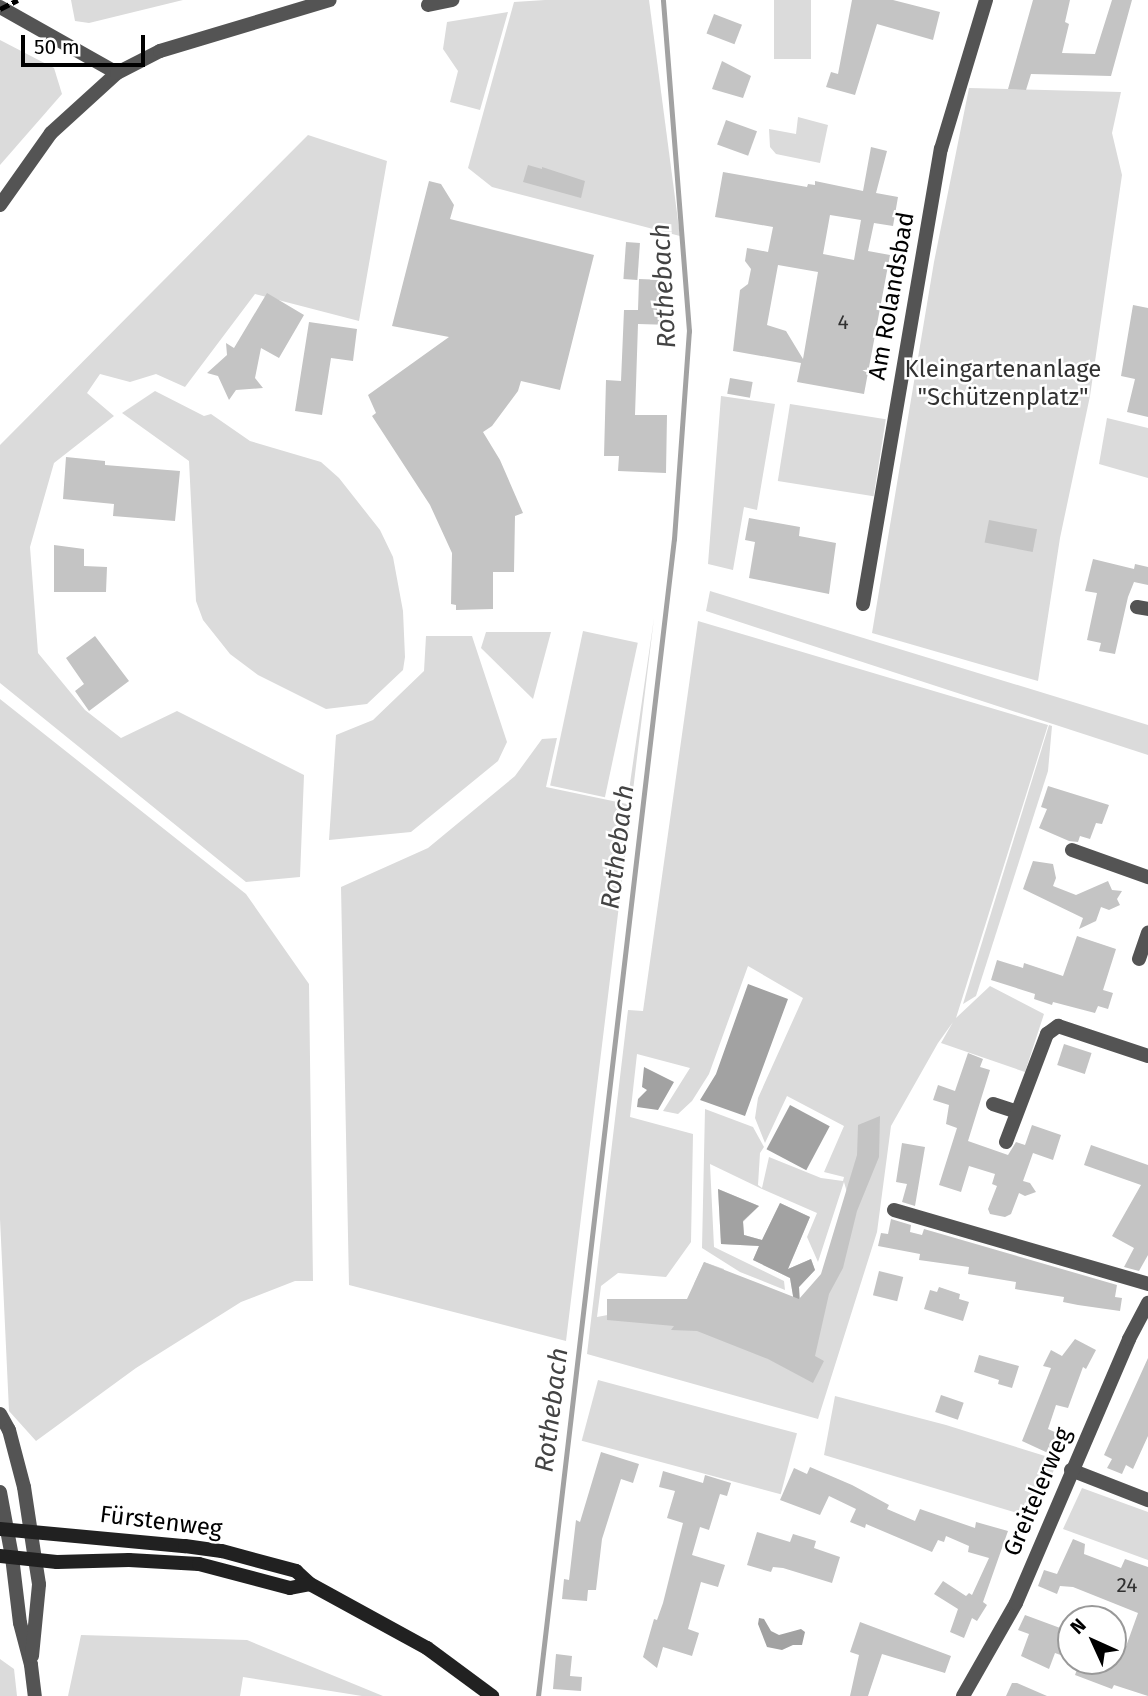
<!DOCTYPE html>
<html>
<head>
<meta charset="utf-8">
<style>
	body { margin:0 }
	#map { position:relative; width:1148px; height:1696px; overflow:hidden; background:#fff; font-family:"Fira Sans",sans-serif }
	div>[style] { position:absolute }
	.green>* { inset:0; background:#dbdbdb; transform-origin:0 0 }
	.water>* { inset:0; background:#a2a2a2; transform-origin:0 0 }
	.stream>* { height:5px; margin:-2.5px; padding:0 2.5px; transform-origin:2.5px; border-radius:2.5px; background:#a2a2a2 }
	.building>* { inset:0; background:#c4c4c4; transform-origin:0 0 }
	.minor>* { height:14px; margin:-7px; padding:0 7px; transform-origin:7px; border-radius:7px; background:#545454 }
	.tertiary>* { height:14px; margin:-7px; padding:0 7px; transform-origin:7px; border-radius:7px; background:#545454 }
	.secondary>* { height:14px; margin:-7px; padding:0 7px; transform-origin:7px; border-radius:7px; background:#212121 }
	.rail>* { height:5px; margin-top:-2.5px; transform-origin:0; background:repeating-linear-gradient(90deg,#000 0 10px,transparent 0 13.5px) }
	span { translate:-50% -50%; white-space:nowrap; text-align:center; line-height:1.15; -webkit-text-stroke:5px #fff; paint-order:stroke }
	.number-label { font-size:21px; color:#313131 }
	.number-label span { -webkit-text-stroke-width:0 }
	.street-label { font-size:24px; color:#000 }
	.park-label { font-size:24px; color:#323232 }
	.water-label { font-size:26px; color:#434343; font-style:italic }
	.north { position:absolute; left:1057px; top:1605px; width:70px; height:70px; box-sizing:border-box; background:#fff; border:2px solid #999; border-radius:50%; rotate:315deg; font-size:19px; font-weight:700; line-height:28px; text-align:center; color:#000 }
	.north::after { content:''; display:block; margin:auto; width:24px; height:32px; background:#000; clip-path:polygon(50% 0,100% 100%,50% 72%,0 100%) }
	.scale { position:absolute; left:21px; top:35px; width:124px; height:32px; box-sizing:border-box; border:4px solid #000; border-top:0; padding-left:9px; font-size:21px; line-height:24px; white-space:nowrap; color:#000; -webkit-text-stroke:5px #fff; paint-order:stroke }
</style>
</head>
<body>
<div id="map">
	<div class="green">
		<i style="clip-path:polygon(71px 0,183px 0,89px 23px,75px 21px)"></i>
		<i style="clip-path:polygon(545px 0,649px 0,680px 236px,492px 187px,468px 168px,514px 2px)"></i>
		<i style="left:774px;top:0;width:37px;height:59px"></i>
		<i style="clip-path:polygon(508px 12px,480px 110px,450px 102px,458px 71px,443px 49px,447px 22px)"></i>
		<i style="clip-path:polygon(0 40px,54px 68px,62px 94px,0 165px)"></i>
		<i style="clip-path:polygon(969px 88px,1121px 92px,1112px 133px,1122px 175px,1090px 396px,1060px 538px,1038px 681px,872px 633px,934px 262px)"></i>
		<i style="clip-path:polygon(798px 117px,828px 125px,820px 163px,776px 154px,770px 147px,769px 129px,796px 134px)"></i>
		<i style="clip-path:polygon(308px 135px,387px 161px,359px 321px,255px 294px,185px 387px,156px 374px,130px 382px,100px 374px,87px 393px,114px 416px,54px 463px,30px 547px,38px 653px,85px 710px,121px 738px,177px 711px,304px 775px,300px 877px,246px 882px,0 683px,0 445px)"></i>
		<i style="clip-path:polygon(155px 391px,204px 416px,211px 414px,250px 441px,321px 462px,339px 478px,380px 530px,393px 557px,403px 611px,405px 657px,403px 670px,367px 704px,326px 709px,258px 675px,230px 654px,203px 620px,196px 601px,189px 461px,122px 413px)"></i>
		<i style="clip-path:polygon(721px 396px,775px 404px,757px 510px,744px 507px,733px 570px,708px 564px)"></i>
		<i style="left:790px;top:404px;width:97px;height:78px;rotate:9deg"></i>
		<i style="clip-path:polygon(1107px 418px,1148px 428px,1148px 478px,1099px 464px)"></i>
		<i style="clip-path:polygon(710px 591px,1148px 725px,1148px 755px,706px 611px)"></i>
		<i style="clip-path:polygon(654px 618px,566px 1341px,349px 1285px,341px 887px,428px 848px,515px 776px,542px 739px,557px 738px,546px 787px,627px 804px)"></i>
		<i style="clip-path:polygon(evenodd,698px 621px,1048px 725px,956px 1018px,990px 986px,1044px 1014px,1025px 1072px,941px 1043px,953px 1022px,938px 1043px,891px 1126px,877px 1232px,818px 1419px,587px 1354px,628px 1010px,643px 1011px,698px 621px,748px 966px,803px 998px,758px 1098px,755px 1118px,765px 1143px,787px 1096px,844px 1126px,824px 1172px,844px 1177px,843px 1181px,821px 1178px,769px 1157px,762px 1188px,758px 1185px,760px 1153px,764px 1147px,753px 1127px,705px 1109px,702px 1248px,740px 1272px,785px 1290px,784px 1281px,714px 1247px,710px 1164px,762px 1189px,817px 1213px,807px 1237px,818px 1262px,844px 1182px,848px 1196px,816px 1309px,800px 1304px,799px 1287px,815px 1270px,811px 1259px,788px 1269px,810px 1217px,780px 1203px,762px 1240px,744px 1235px,743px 1222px,759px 1206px,718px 1189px,721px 1244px,759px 1246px,753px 1260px,790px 1278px,794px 1301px,722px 1275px,724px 1269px,704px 1262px,694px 1284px,698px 1284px,692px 1299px,597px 1317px,601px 1286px,618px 1273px,666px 1277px,691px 1242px,693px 1134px,630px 1117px,637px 1054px,690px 1068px,663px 1111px,678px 1114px,692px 1101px,709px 1074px,748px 966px)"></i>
		<i style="left:583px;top:631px;width:56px;height:158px;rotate:12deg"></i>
		<i style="clip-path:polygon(486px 632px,551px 632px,533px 699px,481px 648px)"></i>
		<i style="clip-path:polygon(426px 636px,472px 636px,507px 742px,498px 761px,411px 832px,329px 840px,336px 735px,373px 720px,424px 671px)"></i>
		<i style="clip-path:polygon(0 699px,246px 894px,309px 984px,313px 1281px,295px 1281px,241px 1302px,136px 1368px,36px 1441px,9px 1411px,0 1219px)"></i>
		<i style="clip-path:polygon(1049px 725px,1052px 726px,1048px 771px,976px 996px,963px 1004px)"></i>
		<i style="left:598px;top:1380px;width:206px;height:63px;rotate:15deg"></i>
		<i style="clip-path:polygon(835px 1396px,946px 1425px,1058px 1460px,1034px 1518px,824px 1455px)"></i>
		<i style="clip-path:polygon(1082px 1488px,1148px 1512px,1148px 1560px,1063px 1529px)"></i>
		<i style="clip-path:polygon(81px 1635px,247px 1640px,383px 1696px,362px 1696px,243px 1677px,240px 1696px,68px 1696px)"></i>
		<i style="clip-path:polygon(0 1659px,14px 1669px,17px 1696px,0 1696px)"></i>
	</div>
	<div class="water">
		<i style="clip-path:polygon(748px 984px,788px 999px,745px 1116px,700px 1100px,716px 1074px)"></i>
		<i style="clip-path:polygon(644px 1067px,674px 1082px,658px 1110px,637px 1107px,638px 1099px,647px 1090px,642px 1087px)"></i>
		<i style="left:790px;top:1105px;width:45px;height:50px;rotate:28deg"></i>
		<i style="clip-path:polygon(718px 1189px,759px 1206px,743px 1221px,744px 1235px,762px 1240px,780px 1203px,810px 1217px,788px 1269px,811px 1259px,815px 1270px,799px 1287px,800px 1307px,795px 1308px,790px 1278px,753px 1260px,759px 1246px,721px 1244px)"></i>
		<i style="clip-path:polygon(759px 1618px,764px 1619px,771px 1631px,779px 1635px,801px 1629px,805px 1632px,802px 1645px,793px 1645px,782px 1650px,767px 1647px,758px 1624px)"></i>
	</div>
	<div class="stream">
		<i style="left:538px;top:1696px;width:1165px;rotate:-83.3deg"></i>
		<i style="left:674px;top:539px;width:209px;rotate:-85.9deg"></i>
		<i style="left:689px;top:331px;width:332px;rotate:-94.5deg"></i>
	</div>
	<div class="building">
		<i style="clip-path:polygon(852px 0,893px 0,940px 12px,933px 40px,877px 24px,855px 95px,826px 87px,831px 72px,838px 74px)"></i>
		<i style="clip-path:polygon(1033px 0,1070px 0,1065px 22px,1069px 24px,1062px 53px,1095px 54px,1112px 0,1132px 0,1111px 76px,1031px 74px,1026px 90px,1008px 89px)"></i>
		<i style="left:714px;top:14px;width:30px;height:21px;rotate:21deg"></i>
		<i style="clip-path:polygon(722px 61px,751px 76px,743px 98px,712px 89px)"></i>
		<i style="left:726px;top:120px;width:33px;height:26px;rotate:20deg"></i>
		<i style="clip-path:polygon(evenodd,871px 147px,887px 151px,876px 193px,898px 197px,893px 226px,874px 223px,868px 251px,890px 255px,864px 394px,797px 382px,801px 363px,733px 351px,740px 290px,748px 284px,751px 269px,745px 261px,747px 248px,768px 252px,773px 227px,715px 217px,723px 172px,807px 187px,808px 184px,815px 185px,815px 181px,863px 191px,871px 147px,830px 215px,861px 220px,854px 260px,823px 254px,830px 215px,871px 147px,778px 265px,818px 272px,803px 359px,786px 331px,767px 325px,778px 265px)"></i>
		<i style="clip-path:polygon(528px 165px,542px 169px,542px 167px,585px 181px,581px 198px,523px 182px)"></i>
		<i style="clip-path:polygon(429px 181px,441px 184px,454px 205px,450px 219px,594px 255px,560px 390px,521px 381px,518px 391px,492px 426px,483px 432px,500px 460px,523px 513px,515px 516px,514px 572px,493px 572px,493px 609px,456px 610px,456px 605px,451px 604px,452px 553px,430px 505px,372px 416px,376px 413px,368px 395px,449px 337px,392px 326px)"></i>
		<i style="left:626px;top:242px;width:14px;height:37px;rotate:4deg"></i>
		<i style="clip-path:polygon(639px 279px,665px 280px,664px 311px,672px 311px,672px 325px,638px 324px,635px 415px,667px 415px,666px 473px,618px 471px,619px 456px,604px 456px,606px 380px,621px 381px,624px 310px,638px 310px)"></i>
		<i style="clip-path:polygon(267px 293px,304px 315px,279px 358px,261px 348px,255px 378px,263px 388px,236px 390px,229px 400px,218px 376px,207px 373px,227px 355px,226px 343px,234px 348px)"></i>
		<i style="clip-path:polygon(1133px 305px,1148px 308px,1148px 417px,1127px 412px,1135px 379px,1121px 376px)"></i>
		<i style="clip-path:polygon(309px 322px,357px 329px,353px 361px,331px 358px,322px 415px,295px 411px)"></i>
		<i style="left:730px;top:378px;width:23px;height:16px;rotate:10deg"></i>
		<i style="clip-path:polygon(66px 457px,105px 461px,105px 465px,180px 471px,175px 521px,113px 516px,114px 504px,63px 499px)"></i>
		<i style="clip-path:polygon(749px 518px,800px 527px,799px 536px,836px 543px,829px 594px,749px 578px,755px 542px,745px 540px)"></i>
		<i style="left:989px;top:520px;width:49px;height:23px;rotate:11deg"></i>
		<i style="clip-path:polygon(54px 545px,84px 549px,84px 566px,107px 567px,106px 592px,54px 592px)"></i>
		<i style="clip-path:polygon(1093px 559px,1134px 569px,1135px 564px,1148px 567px,1148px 585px,1134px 582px,1128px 597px,1115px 654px,1099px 651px,1101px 643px,1087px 640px,1097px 593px,1085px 591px)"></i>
		<i style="clip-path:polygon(95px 636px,129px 681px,89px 711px,75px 691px,84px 684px,66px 658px)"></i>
		<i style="clip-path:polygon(1048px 786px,1109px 805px,1102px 824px,1096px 823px,1090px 839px,1080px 836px,1078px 842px,1069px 841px,1039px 828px,1047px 809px,1041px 807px)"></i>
		<i style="clip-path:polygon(1033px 861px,1053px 864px,1056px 878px,1053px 886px,1076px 895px,1108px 881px,1112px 890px,1122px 891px,1117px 899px,1120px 905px,1109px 910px,1101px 907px,1096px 921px,1079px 929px,1083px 918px,1023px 889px)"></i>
		<i style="clip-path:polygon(1077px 936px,1116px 949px,1103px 990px,1113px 993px,1108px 1009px,1098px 1006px,1095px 1013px,1053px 1002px,1052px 1005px,1034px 999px,1035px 994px,991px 980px,997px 960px,1023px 968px,1024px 963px,1063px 976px)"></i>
		<i style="left:1064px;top:1044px;width:29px;height:22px;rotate:18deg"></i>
		<i style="clip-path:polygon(968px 1053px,983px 1059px,980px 1067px,990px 1070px,968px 1141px,1008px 1155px,1016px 1142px,1025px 1145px,1032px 1125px,1061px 1135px,1053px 1160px,1033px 1153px,1023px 1181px,1030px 1183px,1036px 1192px,1025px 1196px,1019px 1193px,1011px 1214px,1005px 1217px,990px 1214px,988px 1209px,997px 1186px,992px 1184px,995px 1174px,969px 1166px,961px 1192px,939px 1185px,957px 1128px,946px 1124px,949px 1105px,933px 1100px,938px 1085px,955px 1091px)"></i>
		<i style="clip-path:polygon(880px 1116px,879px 1157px,857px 1211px,843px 1268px,829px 1294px,815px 1356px,824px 1361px,813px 1383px,768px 1359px,697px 1331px,671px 1330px,674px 1326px,607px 1320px,607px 1299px,687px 1299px,704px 1262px,799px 1299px,821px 1274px,857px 1155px,858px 1125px)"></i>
		<i style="clip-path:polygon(902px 1143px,925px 1147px,915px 1206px,902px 1202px,907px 1184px,896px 1182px)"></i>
		<i style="clip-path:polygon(1091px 1145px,1148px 1165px,1148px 1255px,1139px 1271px,1124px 1267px,1134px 1248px,1112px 1236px,1141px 1185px,1084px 1165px)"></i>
		<i style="clip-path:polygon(891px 1219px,911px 1225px,910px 1232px,922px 1235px,924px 1229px,1117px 1285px,1115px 1297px,1122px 1298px,1120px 1311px,1078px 1305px,1063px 1302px,1064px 1297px,1015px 1289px,1016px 1282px,968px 1274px,969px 1267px,919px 1260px,920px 1254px,878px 1246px,881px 1233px,888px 1234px)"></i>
		<i style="left:879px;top:1271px;width:25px;height:25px;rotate:14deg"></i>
		<i style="clip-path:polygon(939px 1287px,960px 1294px,959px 1299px,969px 1302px,963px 1321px,924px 1309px,930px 1290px,937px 1292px)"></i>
		<i style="clip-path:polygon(1075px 1339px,1096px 1350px,1086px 1369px,1083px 1367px,1068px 1408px,1056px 1405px,1048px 1429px,1057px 1433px,1048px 1453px,1022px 1441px,1051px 1368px,1043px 1366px,1051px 1350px,1062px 1356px)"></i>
		<i style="clip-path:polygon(979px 1355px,1019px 1366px,1012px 1388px,998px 1384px,999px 1380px,974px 1372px)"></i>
		<i style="clip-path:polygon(1148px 1358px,1148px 1436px,1133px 1469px,1126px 1465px,1122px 1474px,1107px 1468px,1112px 1459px,1104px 1455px)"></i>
		<i style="left:941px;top:1395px;width:24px;height:18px;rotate:19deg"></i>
		<i style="clip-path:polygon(601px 1452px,639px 1464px,633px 1483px,621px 1479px,602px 1539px,596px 1590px,588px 1590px,587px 1601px,562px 1599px,564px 1579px,569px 1580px,576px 1520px,580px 1522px)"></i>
		<i style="clip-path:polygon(810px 1467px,852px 1485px,889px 1505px,887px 1509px,915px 1521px,920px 1509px,975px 1528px,976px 1522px,1008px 1531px,983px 1602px,987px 1605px,977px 1621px,972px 1618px,964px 1638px,950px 1632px,958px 1609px,934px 1594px,943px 1581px,966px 1596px,969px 1593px,972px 1595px,989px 1558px,968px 1552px,969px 1546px,946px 1536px,944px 1542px,938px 1540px,932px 1552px,866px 1524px,865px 1528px,850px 1522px,856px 1509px,829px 1496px,820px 1515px,780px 1500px,794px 1468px,807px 1474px)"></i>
		<i style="clip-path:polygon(663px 1471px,703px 1483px,705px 1475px,731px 1483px,727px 1496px,720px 1494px,709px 1530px,700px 1527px,692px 1555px,725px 1565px,718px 1587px,701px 1582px,688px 1629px,699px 1633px,692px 1656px,663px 1647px,657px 1668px,643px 1657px,654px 1619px,657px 1620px,663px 1603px,683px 1523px,667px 1518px,675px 1491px,659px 1487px)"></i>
		<i style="clip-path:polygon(757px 1532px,790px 1542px,793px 1534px,816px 1541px,814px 1548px,840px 1557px,832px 1583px,783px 1568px,773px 1567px,771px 1572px,747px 1565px)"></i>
		<i style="clip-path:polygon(1073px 1539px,1085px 1544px,1084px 1554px,1121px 1568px,1125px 1559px,1148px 1567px,1148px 1696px,1114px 1685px,1112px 1689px,1075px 1675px,1080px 1661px,1113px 1661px,1113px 1648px,1124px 1652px,1138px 1613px,1073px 1587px,1060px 1586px,1057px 1594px,1038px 1586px,1044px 1570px,1057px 1574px)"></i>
		<i style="clip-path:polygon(1025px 1615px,1071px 1632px,1066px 1657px,1055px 1653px,1049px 1669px,1021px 1656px,1029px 1634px,1018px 1630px)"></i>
		<i style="clip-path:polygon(860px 1622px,951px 1656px,945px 1673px,882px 1654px,868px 1696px,850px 1696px,859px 1655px,850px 1652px)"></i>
		<i style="clip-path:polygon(556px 1654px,572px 1656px,570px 1676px,582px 1677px,581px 1691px,553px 1689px)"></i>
		<i style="clip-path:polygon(1012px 1683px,1017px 1683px,1047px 1696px,1006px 1696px)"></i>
	</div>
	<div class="minor">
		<i style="left:428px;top:5px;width:25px;rotate:-12deg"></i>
		<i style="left:0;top:7px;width:134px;rotate:29.4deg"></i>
		<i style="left:863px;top:604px;width:462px;rotate:-80.3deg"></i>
		<i style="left:941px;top:149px;width:156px;rotate:-73.2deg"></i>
		<i style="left:1137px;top:607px;width:11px;rotate:10deg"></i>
		<i style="left:1072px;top:850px;width:81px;rotate:19.6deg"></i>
		<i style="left:1139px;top:959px;width:28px;rotate:-71deg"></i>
		<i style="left:993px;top:1104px;width:25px;rotate:18deg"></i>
		<i style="left:1006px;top:1142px;width:116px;rotate:-69.2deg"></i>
		<i style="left:1047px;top:1034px;width:14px;rotate:-36deg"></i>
		<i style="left:1058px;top:1026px;width:95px;rotate:18.4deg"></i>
		<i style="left:894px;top:1210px;width:265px;rotate:16.2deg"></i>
		<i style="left:1071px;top:1470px;width:83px;rotate:21.3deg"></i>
		<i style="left:12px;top:1557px;width:66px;rotate:83.1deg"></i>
		<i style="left:20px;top:1623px;width:43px;rotate:75.3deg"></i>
		<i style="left:31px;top:1665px;width:31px;rotate:83deg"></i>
		<i style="left:32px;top:1656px;width:72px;rotate:-84.4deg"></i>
		<i style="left:39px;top:1584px;width:24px;rotate:-99deg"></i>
		<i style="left:963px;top:1696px;width:107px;rotate:-60.3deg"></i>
		<i style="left:1016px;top:1603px;width:287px;rotate:-66.8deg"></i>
		<i style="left:1129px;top:1339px;width:41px;rotate:-62.2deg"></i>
	</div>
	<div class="tertiary">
		<i style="left:0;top:205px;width:88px;rotate:-54.7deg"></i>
		<i style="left:51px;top:133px;width:89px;rotate:-42.3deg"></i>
		<i style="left:117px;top:73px;width:48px;rotate:-27.1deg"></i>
		<i style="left:160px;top:51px;width:177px;rotate:-16.7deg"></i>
		<i style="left:0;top:1414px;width:18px;rotate:61deg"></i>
		<i style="left:9px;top:1430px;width:59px;rotate:75.3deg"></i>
		<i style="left:24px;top:1487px;width:74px;rotate:81.4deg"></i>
		<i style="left:0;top:1492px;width:66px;rotate:79.5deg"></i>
	</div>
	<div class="secondary">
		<i style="left:0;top:1529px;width:186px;rotate:5.3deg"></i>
		<i style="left:185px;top:1546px;width:37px;rotate:8deg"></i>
		<i style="left:222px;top:1551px;width:77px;rotate:15.1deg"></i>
		<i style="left:296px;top:1571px;width:19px;rotate:43deg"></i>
		<i style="left:310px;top:1584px;width:133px;rotate:28.7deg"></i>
		<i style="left:427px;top:1648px;width:81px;rotate:36.4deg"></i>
		<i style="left:0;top:1556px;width:57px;rotate:6deg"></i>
		<i style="left:57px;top:1562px;width:72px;rotate:-1.6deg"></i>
		<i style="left:129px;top:1560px;width:70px;rotate:3.3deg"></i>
		<i style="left:199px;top:1564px;width:94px;rotate:14.8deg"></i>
		<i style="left:290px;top:1588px;width:20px;rotate:-11deg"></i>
	</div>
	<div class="rail">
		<i style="left:0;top:9px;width:20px;rotate:-27deg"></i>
	</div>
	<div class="number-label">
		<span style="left:843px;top:322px">4</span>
		<span style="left:1127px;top:1585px">24</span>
	</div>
	<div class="street-label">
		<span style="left:892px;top:296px;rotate:-80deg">Am Rolandsbad</span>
		<span style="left:1038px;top:1492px;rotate:-67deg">Greitelerweg</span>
		<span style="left:161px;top:1522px;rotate:7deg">Fürstenweg</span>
	</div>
	<div class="park-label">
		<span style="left:1003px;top:384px">Kleingartenanlage<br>"Schützenplatz"</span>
	</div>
	<div class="water-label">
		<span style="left:664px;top:286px;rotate:-93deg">Rothebach</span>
		<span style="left:618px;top:847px;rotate:-83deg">Rothebach</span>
		<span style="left:552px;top:1410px;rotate:-83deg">Rothebach</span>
	</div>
	<div class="north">N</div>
	<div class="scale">50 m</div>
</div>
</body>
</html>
